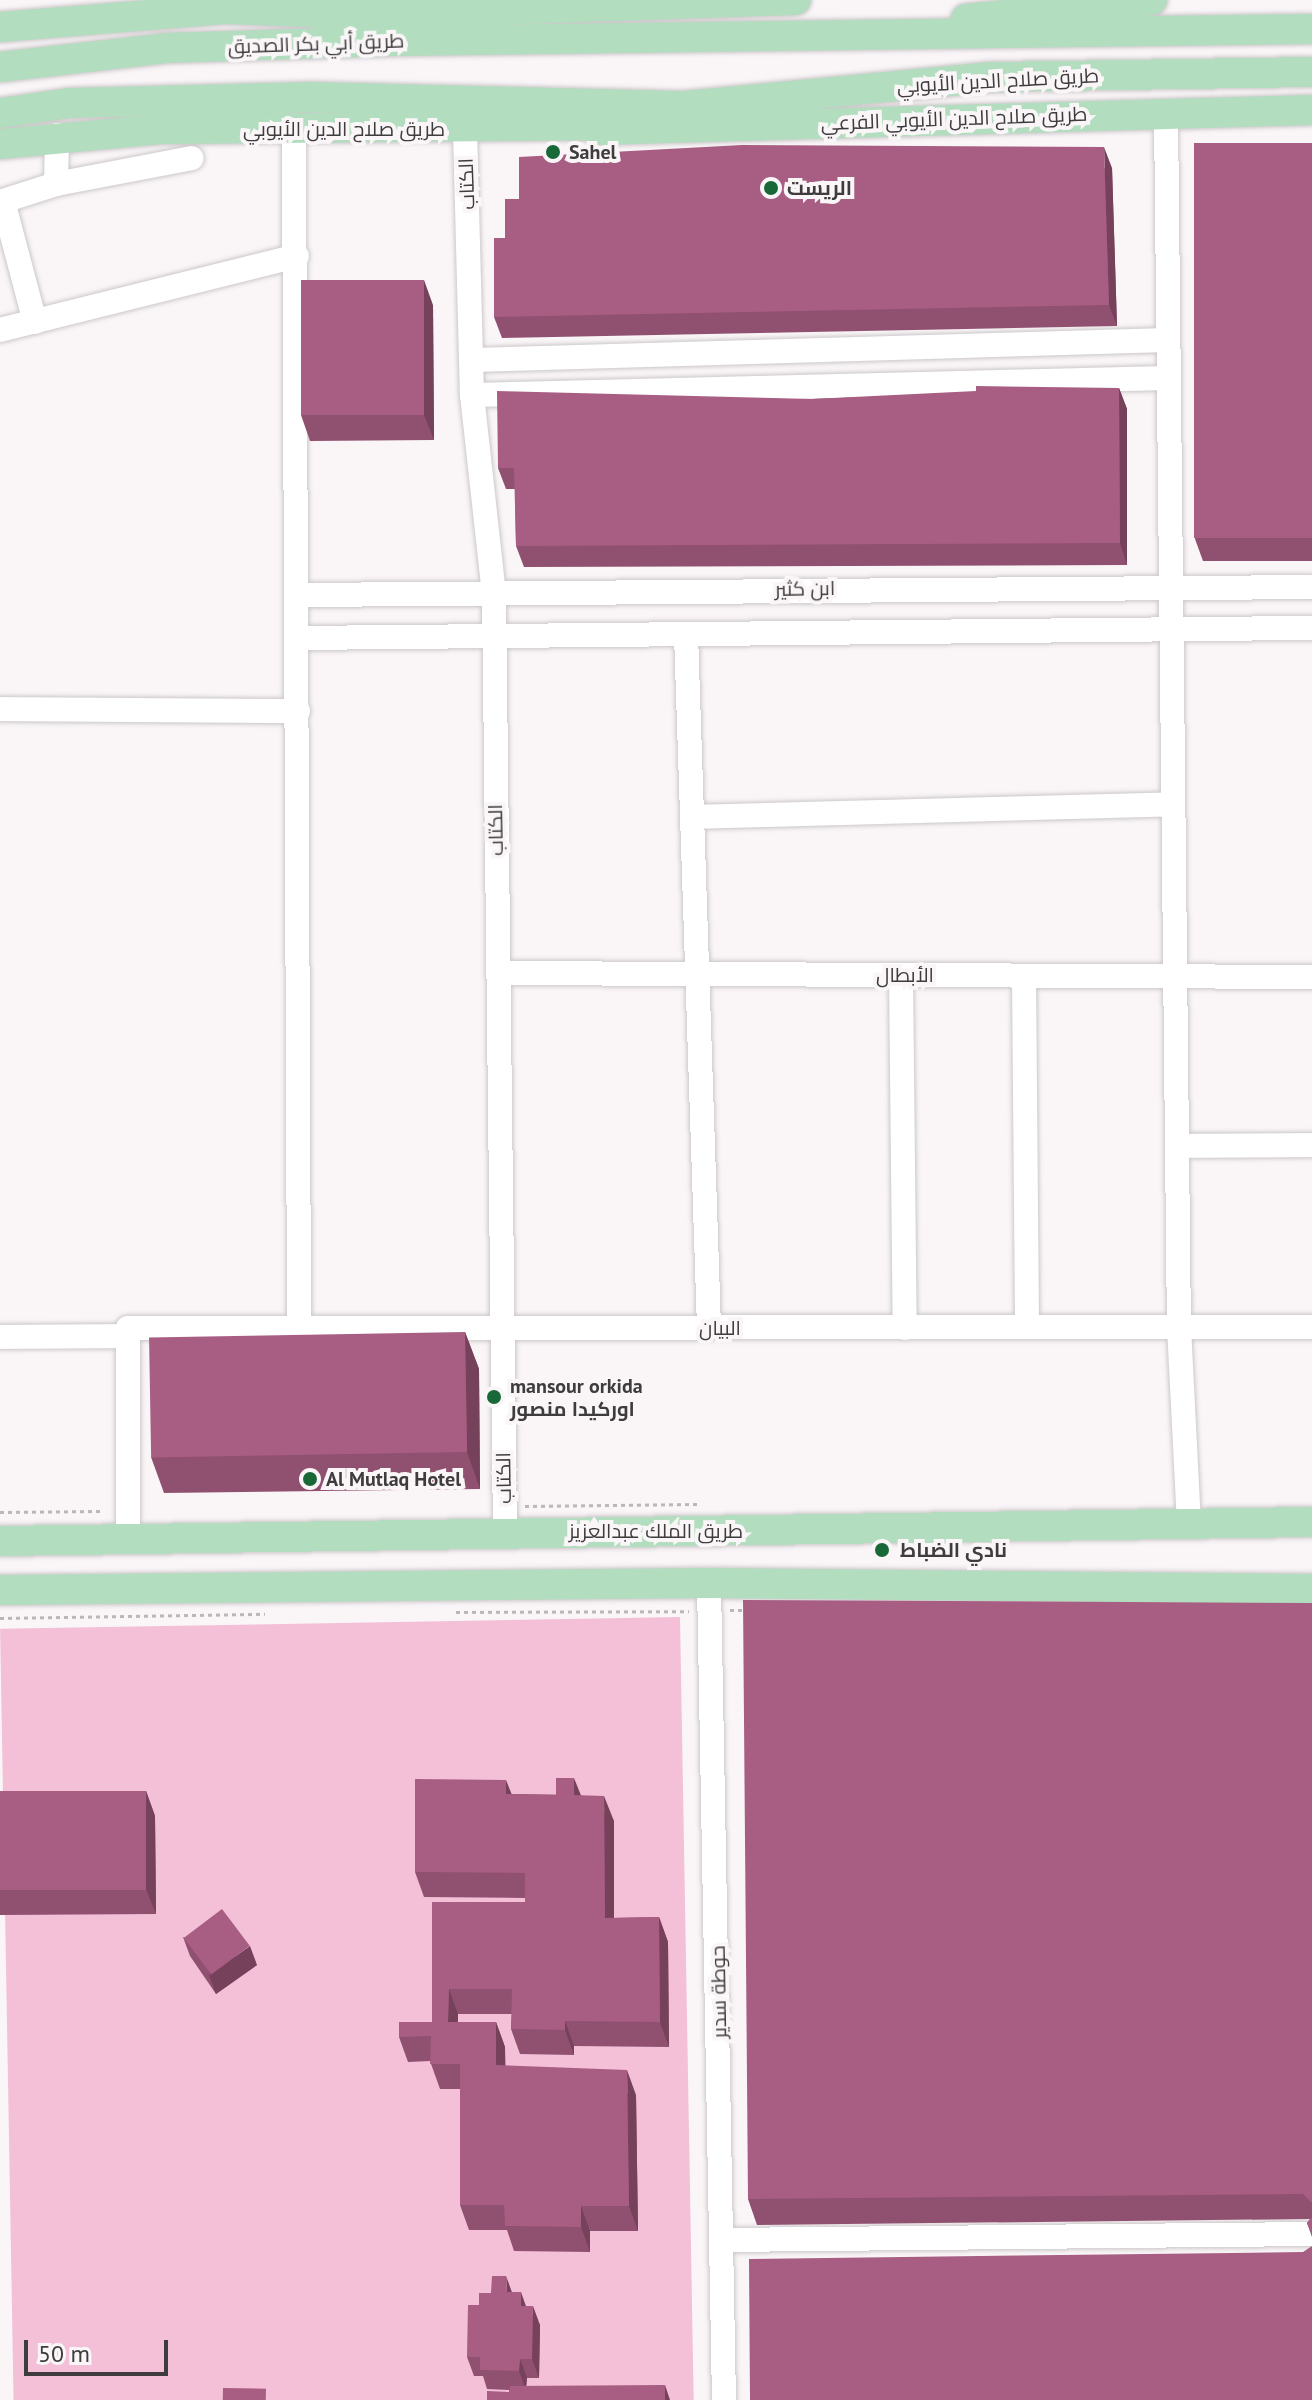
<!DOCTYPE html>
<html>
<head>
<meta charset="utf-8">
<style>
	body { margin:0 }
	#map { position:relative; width:1312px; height:2400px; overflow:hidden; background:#faf6f8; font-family:"PT Sans",Cairo,sans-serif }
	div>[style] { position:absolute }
	.green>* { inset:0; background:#f3c0d7; transform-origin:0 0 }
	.path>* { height:3px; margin-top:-1.5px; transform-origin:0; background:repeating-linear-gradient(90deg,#bab7b9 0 4px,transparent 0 8px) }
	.roads { filter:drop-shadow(0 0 2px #ccc8ca) drop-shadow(0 0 2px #ccc8ca) }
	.minor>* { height:24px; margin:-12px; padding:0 12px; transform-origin:12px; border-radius:12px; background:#fff }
	.major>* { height:30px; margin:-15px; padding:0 15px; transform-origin:15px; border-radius:15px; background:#b2ddbe }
	.wall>* { inset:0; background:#905070 }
	.shaded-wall>* { inset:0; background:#76415b }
	.building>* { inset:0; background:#a85d82; transform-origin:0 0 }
	.dots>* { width:22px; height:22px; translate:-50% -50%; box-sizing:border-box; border:4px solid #faf6f8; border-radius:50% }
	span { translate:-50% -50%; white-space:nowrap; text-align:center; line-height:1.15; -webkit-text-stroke:8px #faf6f8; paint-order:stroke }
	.street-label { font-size:20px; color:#3e3c3d }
	.poi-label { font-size:20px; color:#3e3c3d; font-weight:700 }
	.left { translate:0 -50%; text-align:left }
	.scale { position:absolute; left:24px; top:2340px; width:144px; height:36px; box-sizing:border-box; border:4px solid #3e3c3d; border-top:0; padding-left:10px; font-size:24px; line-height:28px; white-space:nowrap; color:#3e3c3d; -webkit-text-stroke:6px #faf6f8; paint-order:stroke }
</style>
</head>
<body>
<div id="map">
	<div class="green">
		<i style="left:680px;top:1617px;width:783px;height:680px;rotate:89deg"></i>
	</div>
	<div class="path">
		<i style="left:525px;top:1506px;width:173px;rotate:-0.7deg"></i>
		<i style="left:0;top:1512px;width:102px;rotate:-0.6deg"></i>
		<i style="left:730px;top:1610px;width:16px"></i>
		<i style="left:456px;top:1612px;width:233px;rotate:-0.2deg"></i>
		<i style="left:0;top:1618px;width:265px;rotate:-0.9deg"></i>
	</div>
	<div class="roads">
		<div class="minor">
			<i style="left:1166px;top:112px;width:1215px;rotate:89.39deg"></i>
			<i style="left:1179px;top:1327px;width:200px;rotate:87.1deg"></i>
			<i style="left:294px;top:128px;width:1200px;rotate:89.76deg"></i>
			<i style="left:465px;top:130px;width:265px;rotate:88.5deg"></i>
			<i style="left:472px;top:395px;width:199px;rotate:83.7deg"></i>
			<i style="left:494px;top:593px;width:939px;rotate:89.33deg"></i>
			<i style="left:56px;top:184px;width:138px;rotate:-10.8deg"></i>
			<i style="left:3px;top:201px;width:125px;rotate:75.2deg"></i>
			<i style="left:0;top:202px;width:59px;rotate:-17.8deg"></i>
			<i style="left:56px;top:184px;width:49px;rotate:-88.8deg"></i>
			<i style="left:0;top:330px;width:306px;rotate:-14deg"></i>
			<i style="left:473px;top:360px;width:694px;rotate:-1.65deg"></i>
			<i style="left:472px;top:395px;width:695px;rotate:-1.4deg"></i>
			<i style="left:298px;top:595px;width:1014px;rotate:-0.45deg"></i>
			<i style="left:686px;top:634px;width:694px;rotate:88.1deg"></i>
			<i style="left:298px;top:638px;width:1014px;rotate:-0.57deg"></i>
			<i style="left:0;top:709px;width:298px;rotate:0.4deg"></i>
			<i style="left:692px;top:817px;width:481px;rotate:-1.5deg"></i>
			<i style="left:499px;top:973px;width:813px;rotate:0.28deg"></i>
			<i style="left:901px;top:975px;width:353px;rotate:89.4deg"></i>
			<i style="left:1024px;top:976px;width:351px;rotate:89.5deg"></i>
			<i style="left:1178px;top:1146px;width:134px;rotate:-0.4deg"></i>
			<i style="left:0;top:1337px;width:128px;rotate:-0.4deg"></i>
			<i style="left:128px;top:1538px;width:210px;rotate:-90deg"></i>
			<i style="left:128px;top:1328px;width:1184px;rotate:-0.05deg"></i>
			<i style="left:709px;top:1583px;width:817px;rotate:88.95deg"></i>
			<i style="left:722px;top:2240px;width:590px;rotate:-0.58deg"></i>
		</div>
		<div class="major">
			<i style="left:966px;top:19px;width:187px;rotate:-5.8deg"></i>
			<i style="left:0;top:27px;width:225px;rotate:-4.6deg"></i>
			<i style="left:224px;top:9px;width:144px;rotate:2deg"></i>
			<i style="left:324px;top:38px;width:55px;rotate:-25.6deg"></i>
			<i style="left:374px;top:14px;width:422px;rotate:-1.9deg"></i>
			<i style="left:0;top:67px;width:167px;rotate:-6.5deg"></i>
			<i style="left:166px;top:48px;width:226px;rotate:-1.8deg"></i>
			<i style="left:392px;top:41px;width:920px;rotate:-0.75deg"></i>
			<i style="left:0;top:113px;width:71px;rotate:-8.1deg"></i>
			<i style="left:70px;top:103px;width:241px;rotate:-1.4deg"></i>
			<i style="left:311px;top:97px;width:374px;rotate:1.4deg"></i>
			<i style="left:685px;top:106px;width:308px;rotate:-5.4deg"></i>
			<i style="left:992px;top:77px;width:320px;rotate:-0.9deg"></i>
			<i style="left:597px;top:130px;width:715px;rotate:-1.6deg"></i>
			<i style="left:0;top:144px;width:164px;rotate:-5.3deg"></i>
			<i style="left:163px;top:129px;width:453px;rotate:-0.5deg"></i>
			<i style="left:0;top:1541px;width:1312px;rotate:-0.83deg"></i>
			<i style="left:0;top:1590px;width:709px;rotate:-0.57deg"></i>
			<i style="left:709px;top:1583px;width:603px;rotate:0.57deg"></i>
		</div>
	</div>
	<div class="wall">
		<i style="clip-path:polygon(1312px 143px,1312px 561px,1203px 561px,1195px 539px)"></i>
		<i style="clip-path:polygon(1112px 168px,1117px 326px,502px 338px,494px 317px,519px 199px)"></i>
		<i style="clip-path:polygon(433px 305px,434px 440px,310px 441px,301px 415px)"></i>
		<i style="clip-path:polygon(1119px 388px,1127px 409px,1127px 565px,524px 567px,516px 546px,515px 489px,506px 489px,498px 468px,812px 399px)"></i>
		<i style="clip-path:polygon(465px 1332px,479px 1369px,480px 1489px,164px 1493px,151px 1457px)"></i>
		<i style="clip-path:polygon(1312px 1603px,1312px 2237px,1307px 2223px,1310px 2219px,757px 2225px,748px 2199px)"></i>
		<i style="clip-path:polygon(0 1791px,146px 1791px,155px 1816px,156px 1914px,0 1915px)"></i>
		<i style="clip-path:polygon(512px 1794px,581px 1795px,614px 1821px,614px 1918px,659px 1917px,668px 1942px,669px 2047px,574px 2046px,574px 2055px,520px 2054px,511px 2029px,512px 2014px,458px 2014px,458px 2022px,496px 2022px,505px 2047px,505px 2066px,636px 2095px,638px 2231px,590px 2231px,590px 2252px,514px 2251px,507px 2230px,469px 2230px,460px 2205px,460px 2089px,440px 2089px,430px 2061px,408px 2062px,399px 2037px,432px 2022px,432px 1902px,525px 1902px,525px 1898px,424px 1897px,415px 1872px)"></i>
		<i style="clip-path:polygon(183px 1937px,257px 1965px,216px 1994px,190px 1956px)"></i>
		<i style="clip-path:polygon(512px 2292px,526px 2306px,540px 2325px,539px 2378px,527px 2378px,526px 2386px,509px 2392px,509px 2390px,487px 2389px,483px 2376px,474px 2376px,467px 2357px,479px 2305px,491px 2293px)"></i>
	</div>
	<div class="shaded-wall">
		<i style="clip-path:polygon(1104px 147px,1112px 168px,1117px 326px,1109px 305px)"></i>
		<i style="clip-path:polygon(424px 280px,433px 305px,434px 440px,424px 415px)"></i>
		<i style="clip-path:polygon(1119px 388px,1127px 409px,1127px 565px,1120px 543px)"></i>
		<i style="clip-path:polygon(465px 1332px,479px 1369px,480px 1489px,467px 1452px)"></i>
		<i style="clip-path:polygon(574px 1778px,584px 1803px,574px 1795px)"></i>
		<i style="clip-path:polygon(506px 1780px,516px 1805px,506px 1794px)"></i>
		<i style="clip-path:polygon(146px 1791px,155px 1816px,156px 1914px,146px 1889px)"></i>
		<i style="clip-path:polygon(604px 1796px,614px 1821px,614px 1942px,605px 1918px)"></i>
		<i style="clip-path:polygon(659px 1917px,668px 1942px,669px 2047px,660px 2022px)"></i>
		<i style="clip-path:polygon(250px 1946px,257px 1965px,216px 1994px,209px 1975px)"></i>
		<i style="clip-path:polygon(449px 1989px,458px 2014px,457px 2047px,448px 2022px)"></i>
		<i style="clip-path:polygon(565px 2021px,574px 2046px,574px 2055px,565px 2030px)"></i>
		<i style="clip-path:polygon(496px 2022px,505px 2047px,506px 2090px,496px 2065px)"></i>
		<i style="clip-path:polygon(627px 2070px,636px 2095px,638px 2231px,629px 2206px)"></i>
		<i style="clip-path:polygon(581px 2206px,590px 2231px,590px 2252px,581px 2227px)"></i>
		<i style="clip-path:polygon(506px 2276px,513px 2295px,507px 2292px)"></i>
		<i style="clip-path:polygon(521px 2292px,528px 2312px,521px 2306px)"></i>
		<i style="clip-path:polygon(533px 2306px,540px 2325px,539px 2378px,532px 2359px)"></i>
		<i style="clip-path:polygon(520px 2359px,527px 2378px,526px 2390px,519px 2371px)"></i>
		<i style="clip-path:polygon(665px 2385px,670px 2400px,665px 2400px)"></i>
	</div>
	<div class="building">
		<i style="left:1312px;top:143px;width:395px;height:118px;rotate:90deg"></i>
		<i style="clip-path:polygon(742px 145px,1104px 147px,1109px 305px,494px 317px,494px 238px,505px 238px,505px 199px,519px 199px,519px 157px)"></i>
		<i style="left:301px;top:280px;width:123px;height:135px"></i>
		<i style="clip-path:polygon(976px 386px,1119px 388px,1120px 543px,516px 546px,514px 468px,498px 468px,497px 391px,812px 399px,976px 391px)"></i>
		<i style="left:465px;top:1332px;width:120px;height:316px;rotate:89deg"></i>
		<i style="clip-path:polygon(743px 1600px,1312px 1603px,1312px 2203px,1303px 2194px,748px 2199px)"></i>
		<i style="clip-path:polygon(556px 1778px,574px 1778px,574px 1795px,604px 1796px,605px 1918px,659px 1917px,660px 2022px,565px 2021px,565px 2030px,511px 2029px,512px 1989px,449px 1989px,448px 2022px,496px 2022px,496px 2065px,627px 2070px,629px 2206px,581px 2206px,581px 2227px,505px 2226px,504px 2205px,460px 2205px,460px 2064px,430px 2064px,431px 2036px,399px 2037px,399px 2022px,432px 2022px,432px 1902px,525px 1902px,525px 1873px,415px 1872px,415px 1779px,506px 1780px,506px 1794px,556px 1795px)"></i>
		<i style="left:0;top:1791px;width:146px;height:99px"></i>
		<i style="left:222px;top:1909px;width:46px;height:48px;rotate:53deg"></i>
		<i style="clip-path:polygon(1312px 2217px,1312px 2234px,1307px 2223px)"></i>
		<i style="clip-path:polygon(1312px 2246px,1312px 2400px,750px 2400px,749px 2259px,1303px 2252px)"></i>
		<i style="clip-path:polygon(492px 2276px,506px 2276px,507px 2292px,521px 2292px,521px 2306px,533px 2306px,532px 2359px,520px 2359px,519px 2371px,480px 2370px,480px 2357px,467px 2357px,468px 2305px,479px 2305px,479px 2293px,491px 2293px)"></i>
		<i style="clip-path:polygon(665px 2385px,665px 2400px,487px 2400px,487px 2391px,509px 2392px,510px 2386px)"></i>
		<i style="left:223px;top:2388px;width:43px;height:12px;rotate:1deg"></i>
	</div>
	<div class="dots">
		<i style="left:553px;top:152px;background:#186838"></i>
		<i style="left:771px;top:188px;background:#186838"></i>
		<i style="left:494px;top:1397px;background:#186838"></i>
		<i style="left:310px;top:1479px;background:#186838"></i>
		<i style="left:882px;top:1550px;background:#186838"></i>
	</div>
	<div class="street-label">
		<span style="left:316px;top:44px;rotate:-2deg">طريق أبي بكر الصديق</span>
		<span style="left:998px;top:81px;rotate:-3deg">طريق صلاح الدين الأيوبي</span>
		<span style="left:954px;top:119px;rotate:-2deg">طريق صلاح الدين الأيوبي الفرعي</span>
		<span style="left:344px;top:129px">طريق صلاح الدين الأيوبي</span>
		<span style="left:467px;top:184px;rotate:-92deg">الكتاب</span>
		<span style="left:805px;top:589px;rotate:-1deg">ابن كثير</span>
		<span style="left:496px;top:830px;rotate:-91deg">الكتاب</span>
		<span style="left:905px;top:975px">الأبطال</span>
		<span style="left:720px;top:1328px">البيان</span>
		<span style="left:504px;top:1478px;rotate:-91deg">الكتاب</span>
		<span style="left:656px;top:1531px">طريق الملك عبدالعزيز</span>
		<span style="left:719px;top:1992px;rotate:-91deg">حوطة سدير</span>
	</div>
	<div class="poi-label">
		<span class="left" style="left:569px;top:152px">Sahel</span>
		<span class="left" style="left:787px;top:188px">الريست</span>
		<span class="left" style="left:510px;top:1398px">mansour orkida<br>اوركيدا منصور</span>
		<span class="left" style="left:326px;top:1479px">Al Mutlaq Hotel</span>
		<span class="left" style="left:900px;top:1550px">نادي الضباط</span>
	</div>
	<div class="scale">50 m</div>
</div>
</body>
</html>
